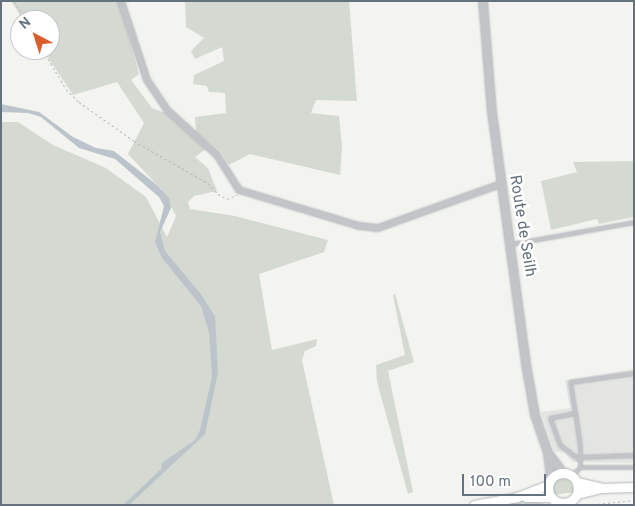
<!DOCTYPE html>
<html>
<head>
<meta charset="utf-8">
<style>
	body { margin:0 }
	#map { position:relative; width:635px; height:506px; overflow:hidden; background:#f3f4f0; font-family:Overpass,sans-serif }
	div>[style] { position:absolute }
	.built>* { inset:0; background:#e4e5e3 }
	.green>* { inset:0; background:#d4dad1 }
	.water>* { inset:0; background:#bac4ca }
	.path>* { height:1px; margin-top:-0.5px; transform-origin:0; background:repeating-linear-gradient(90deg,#b9bbbd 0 2.5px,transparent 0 5px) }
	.roads { filter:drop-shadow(0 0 1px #b2b6ba) drop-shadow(0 0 1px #b2b6ba) }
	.service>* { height:3px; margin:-1.5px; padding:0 1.5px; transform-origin:1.5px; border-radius:1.5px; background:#c2c4c8 }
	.minor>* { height:6px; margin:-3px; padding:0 3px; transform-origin:3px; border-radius:3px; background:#c2c4c8 }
	.tertiary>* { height:8px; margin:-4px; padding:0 4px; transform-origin:4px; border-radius:4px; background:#c2c4c8 }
	.secondary>* { height:9px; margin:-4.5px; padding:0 4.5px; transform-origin:4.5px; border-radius:4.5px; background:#fff }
	.secondary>.ring { margin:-4.5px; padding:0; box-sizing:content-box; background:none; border:9px solid #fff; border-radius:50% }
	span { translate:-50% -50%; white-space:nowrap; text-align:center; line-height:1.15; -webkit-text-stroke:5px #fff; paint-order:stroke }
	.street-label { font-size:16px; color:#64717f }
	.frame { position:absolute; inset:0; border:2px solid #64717f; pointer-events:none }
	.north { position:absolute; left:10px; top:10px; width:50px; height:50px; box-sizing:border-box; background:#fff; border:1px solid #c1c6cc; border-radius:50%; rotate:320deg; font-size:14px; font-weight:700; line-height:20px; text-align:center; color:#64717f }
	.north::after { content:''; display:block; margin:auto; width:18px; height:22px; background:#d95e2b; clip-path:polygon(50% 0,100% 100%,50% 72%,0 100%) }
	.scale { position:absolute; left:462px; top:474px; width:84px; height:22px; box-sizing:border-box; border:2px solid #64717f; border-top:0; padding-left:6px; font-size:15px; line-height:18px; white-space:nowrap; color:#64717f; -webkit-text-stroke:4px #fff; paint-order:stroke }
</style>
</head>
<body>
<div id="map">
	<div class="built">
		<i style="clip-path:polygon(634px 369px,634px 463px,572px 462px,565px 453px,554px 451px,541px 412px,570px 408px,565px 380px)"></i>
	</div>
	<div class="green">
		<i style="clip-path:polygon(11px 1px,119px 1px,139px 74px,131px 80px,152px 108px,168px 114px,206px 149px,195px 157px,208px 168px,217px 191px,194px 196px,188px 202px,190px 209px,235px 216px,328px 240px,324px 252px,259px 274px,272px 350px,317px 339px,316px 346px,305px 351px,302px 360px,334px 505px,1px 505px,1px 122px,18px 122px,53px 145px,106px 168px,146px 197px,167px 237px,176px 216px,162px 190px,128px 154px,144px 123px,117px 82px,73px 95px,43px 50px,50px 50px,50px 20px,23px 20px)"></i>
		<i style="clip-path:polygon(185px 1px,349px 1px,357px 101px,316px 100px,311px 113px,339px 116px,342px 148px,340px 175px,250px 154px,229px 165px,220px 151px,196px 131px,195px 117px,226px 113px,225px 93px,209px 92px,207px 86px,193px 84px,194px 75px,224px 61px,222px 47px,195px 59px,191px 51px,204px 38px,186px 27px)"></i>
		<i style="clip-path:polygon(634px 161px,634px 217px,599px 224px,597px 219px,551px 230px,541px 181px,577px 172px,573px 162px)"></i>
		<i style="clip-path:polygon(395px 294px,414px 362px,388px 371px,413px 492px,408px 494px,377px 382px,376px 365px,405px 355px,393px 295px)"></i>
		<i style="clip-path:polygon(563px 476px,571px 480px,574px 492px,554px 495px,552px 485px)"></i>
		<i style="clip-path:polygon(529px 501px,551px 505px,498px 505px,505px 503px)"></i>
	</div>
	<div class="water">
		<i style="clip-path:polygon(1px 104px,39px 112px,73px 137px,96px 148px,114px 151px,157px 185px,169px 198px,171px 208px,160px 232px,165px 251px,200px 293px,215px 316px,218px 372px,205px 434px,129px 505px,123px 505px,161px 469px,162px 463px,195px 440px,200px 430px,212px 377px,209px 332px,201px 306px,162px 258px,155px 242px,164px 206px,159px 197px,115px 159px,79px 148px,41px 117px,28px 113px,1px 112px)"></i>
	</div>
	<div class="path">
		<i style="left:14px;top:1px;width:22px;rotate:58deg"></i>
		<i style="left:43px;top:50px;width:45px;rotate:59.5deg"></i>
		<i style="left:66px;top:89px;width:18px;rotate:45deg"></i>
		<i style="left:79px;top:102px;width:67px;rotate:35.3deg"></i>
		<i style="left:134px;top:141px;width:85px;rotate:29.6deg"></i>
		<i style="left:208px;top:183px;width:15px;rotate:48deg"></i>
		<i style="left:218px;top:194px;width:10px;rotate:29deg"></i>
		<i style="left:227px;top:199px;width:11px;rotate:-22deg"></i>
		<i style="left:588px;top:505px;width:46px;rotate:-6.2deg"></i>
	</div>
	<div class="roads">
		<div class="service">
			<i style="left:511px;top:244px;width:125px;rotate:-10.1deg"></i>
			<i style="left:575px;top:413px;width:31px;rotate:-99deg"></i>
			<i style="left:570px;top:382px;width:65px;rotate:-8deg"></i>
			<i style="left:580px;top:457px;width:54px;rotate:-2.1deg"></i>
			<i style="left:580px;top:467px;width:20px;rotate:-90deg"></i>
			<i style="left:580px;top:447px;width:34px;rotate:-98deg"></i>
			<i style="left:575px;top:413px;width:25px;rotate:169deg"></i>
			<i style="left:550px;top:418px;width:29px;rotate:70deg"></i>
			<i style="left:560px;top:445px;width:25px;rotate:37deg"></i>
			<i style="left:572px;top:475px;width:11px;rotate:-45deg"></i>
			<i style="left:580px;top:467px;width:54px"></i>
		</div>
		<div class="minor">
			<i style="left:121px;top:1px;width:83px;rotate:71.8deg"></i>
			<i style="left:147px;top:80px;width:36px;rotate:56deg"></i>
			<i style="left:167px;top:110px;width:67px;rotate:42deg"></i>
			<i style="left:217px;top:155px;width:41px;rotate:57.8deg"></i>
			<i style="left:239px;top:190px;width:125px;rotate:16.7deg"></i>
			<i style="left:359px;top:226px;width:19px;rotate:6deg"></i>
			<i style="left:378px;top:228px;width:131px;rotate:-19.7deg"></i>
		</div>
		<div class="tertiary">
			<i style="left:483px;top:1px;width:111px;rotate:85.4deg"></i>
			<i style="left:492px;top:112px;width:254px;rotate:82.3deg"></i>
			<i style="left:526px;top:364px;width:52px;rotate:80deg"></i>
			<i style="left:535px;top:415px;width:40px;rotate:71.1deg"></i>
			<i style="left:548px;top:453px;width:26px;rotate:83deg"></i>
			<i style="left:548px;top:453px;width:25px;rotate:53deg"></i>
			<i style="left:561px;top:503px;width:2px;rotate:63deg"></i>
			<i style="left:570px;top:505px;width:3px;rotate:-90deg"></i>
		</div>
		<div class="secondary">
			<i class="ring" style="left:548px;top:473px;width:21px;height:21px"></i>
			<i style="left:577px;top:482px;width:26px;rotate:13deg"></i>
			<i style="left:602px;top:488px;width:32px;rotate:-2deg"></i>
			<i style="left:577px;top:494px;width:25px;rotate:-14deg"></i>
			<i style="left:526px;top:497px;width:25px"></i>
			<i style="left:474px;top:505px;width:44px;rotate:-10.5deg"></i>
			<i style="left:517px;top:497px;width:33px;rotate:-21deg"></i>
		</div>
	</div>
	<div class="street-label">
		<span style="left:522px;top:226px;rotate:81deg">Route de Seilh</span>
	</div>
	<div class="frame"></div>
	<div class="north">N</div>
	<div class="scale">100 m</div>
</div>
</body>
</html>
